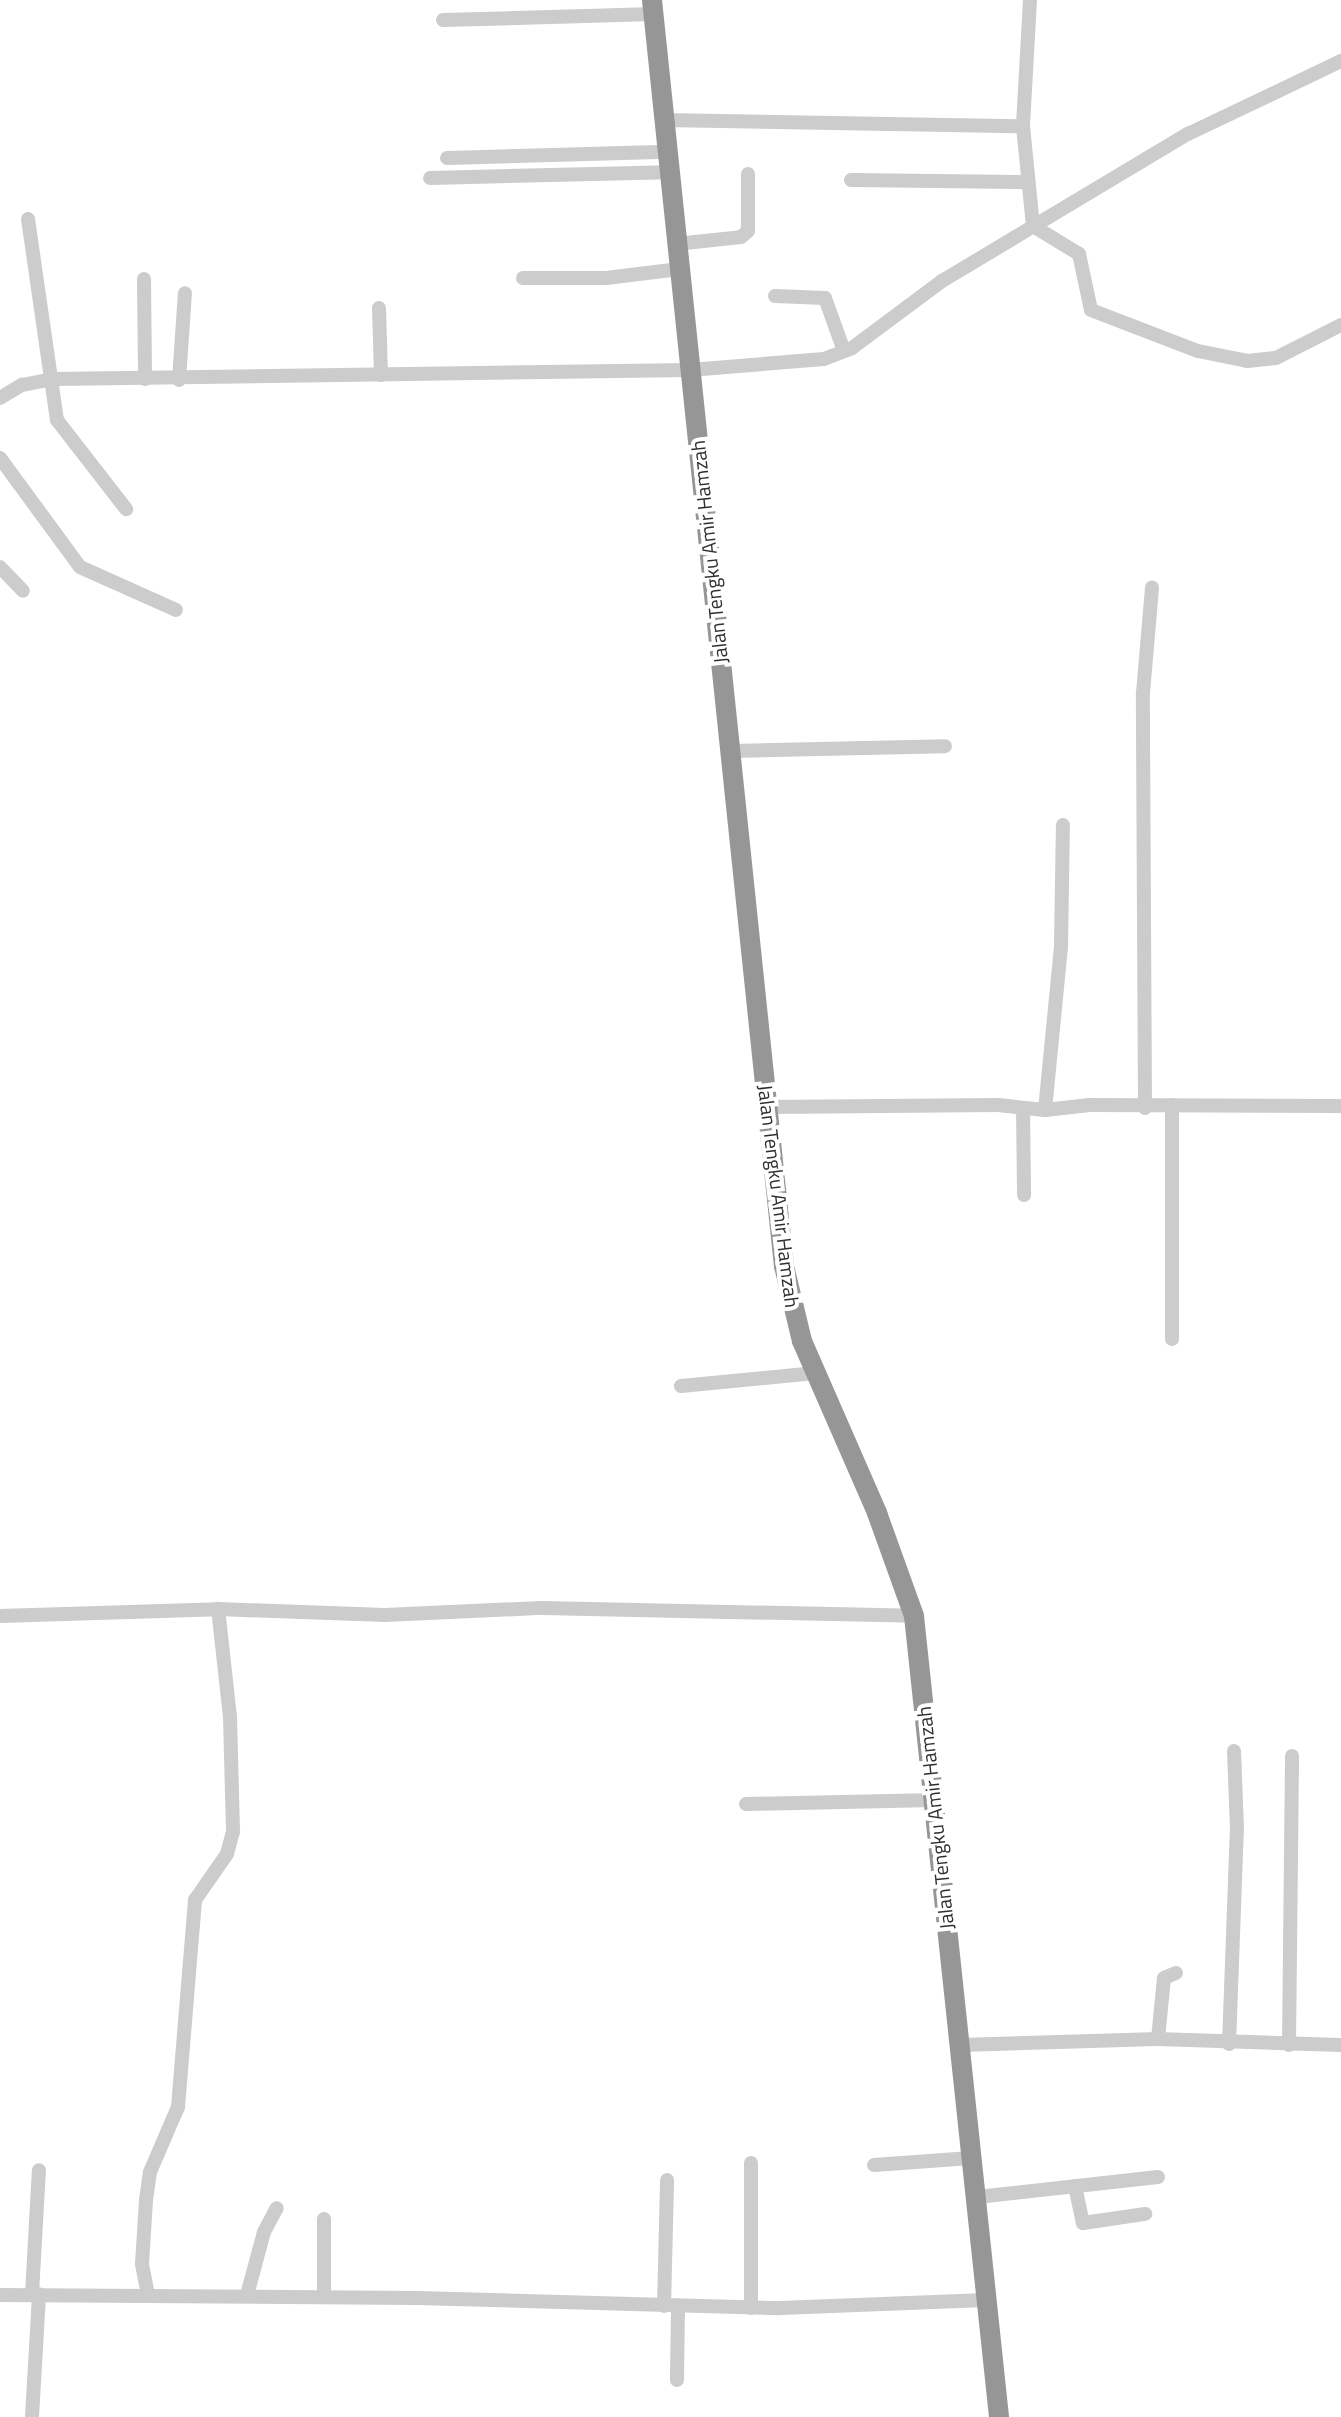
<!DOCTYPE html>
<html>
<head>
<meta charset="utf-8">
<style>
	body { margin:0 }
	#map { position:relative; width:1341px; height:2417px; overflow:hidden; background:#fff; font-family:"Titillium Web",sans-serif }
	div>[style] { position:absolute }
	.minor>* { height:14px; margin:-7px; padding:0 7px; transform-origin:7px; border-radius:7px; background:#ccc }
	.highway>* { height:20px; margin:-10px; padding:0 10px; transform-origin:10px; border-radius:10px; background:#969696 }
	span { translate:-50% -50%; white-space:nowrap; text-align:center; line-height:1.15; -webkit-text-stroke:8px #fff; paint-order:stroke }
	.street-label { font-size:20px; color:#2f2f2f }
</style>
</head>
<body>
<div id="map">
	<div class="minor">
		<i style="left:1030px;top:0;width:126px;rotate:93.2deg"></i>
		<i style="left:1023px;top:126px;width:100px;rotate:84.3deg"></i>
		<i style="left:1033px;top:226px;width:54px;rotate:31.3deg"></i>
		<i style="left:1079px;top:254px;width:57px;rotate:77.9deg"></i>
		<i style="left:1091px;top:310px;width:115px;rotate:21deg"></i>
		<i style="left:1198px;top:351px;width:50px;rotate:11.5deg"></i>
		<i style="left:1247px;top:361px;width:29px;rotate:-6deg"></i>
		<i style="left:1276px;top:358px;width:73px;rotate:-26.9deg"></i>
		<i style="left:443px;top:20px;width:211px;rotate:-1.6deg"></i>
		<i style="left:663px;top:120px;width:360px;rotate:1deg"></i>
		<i style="left:447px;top:158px;width:220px;rotate:-1.6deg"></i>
		<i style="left:430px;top:178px;width:238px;rotate:-1.4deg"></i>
		<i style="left:851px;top:180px;width:176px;rotate:0.7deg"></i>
		<i style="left:28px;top:219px;width:203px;rotate:81.8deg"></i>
		<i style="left:57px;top:420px;width:113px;rotate:52.2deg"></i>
		<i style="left:676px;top:244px;width:65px;rotate:-6.1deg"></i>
		<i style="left:741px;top:237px;width:9px;rotate:-41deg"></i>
		<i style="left:748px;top:231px;width:57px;rotate:-90deg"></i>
		<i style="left:523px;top:278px;width:83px"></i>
		<i style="left:606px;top:278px;width:74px;rotate:-7deg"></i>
		<i style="left:144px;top:279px;width:100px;rotate:89.4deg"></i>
		<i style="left:775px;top:296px;width:50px;rotate:2.3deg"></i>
		<i style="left:825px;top:298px;width:56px;rotate:70.3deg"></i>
		<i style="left:379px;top:308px;width:67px;rotate:88.3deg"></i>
		<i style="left:179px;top:380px;width:87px;rotate:-86.1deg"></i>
		<i style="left:0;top:398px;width:26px;rotate:-31deg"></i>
		<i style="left:22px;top:385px;width:32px;rotate:-11deg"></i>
		<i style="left:53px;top:379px;width:637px;rotate:-0.81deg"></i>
		<i style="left:690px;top:370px;width:134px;rotate:-4.7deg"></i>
		<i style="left:824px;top:359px;width:30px;rotate:-21deg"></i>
		<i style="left:852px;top:348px;width:112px;rotate:-36.7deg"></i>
		<i style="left:942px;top:281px;width:287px;rotate:-30.9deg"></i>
		<i style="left:1188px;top:134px;width:170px;rotate:-25.5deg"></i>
		<i style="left:0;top:458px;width:135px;rotate:53.7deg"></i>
		<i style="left:80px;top:567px;width:105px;rotate:24.1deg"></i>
		<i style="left:0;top:567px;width:33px;rotate:46deg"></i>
		<i style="left:732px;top:751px;width:213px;rotate:-1.3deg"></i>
		<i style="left:768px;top:1107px;width:230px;rotate:-0.5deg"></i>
		<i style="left:998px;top:1105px;width:47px;rotate:6.1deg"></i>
		<i style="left:1045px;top:1110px;width:45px;rotate:-6.3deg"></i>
		<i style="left:1090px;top:1105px;width:251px;rotate:0.2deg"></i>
		<i style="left:1023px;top:1108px;width:87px;rotate:89.3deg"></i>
		<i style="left:1145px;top:1108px;width:415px;rotate:-90.3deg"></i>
		<i style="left:1143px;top:693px;width:106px;rotate:-85.1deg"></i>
		<i style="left:1045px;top:1110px;width:164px;rotate:-84.4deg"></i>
		<i style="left:1061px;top:947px;width:122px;rotate:-89.1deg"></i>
		<i style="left:1172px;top:1339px;width:234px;rotate:-90deg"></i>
		<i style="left:681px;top:1386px;width:135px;rotate:-5.5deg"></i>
		<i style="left:0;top:1616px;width:218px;rotate:-1.8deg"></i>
		<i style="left:218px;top:1609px;width:167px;rotate:2.1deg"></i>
		<i style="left:385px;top:1615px;width:157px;rotate:-2.6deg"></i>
		<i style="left:542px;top:1608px;width:372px;rotate:1.2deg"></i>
		<i style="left:746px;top:1804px;width:189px;rotate:-1.2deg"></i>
		<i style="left:1158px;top:2039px;width:61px;rotate:-84.4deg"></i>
		<i style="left:1164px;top:1978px;width:13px;rotate:-23deg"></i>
		<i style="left:1229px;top:2044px;width:215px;rotate:-87.9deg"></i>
		<i style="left:1237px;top:1829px;width:78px;rotate:-92.2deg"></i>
		<i style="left:959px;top:2045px;width:199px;rotate:-1.7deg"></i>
		<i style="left:1158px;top:2039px;width:183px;rotate:1.9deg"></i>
		<i style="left:1289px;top:2045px;width:289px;rotate:-89.4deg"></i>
		<i style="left:874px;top:2165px;width:97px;rotate:-4.1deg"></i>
		<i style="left:1075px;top:2186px;width:38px;rotate:78deg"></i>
		<i style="left:1083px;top:2223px;width:63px;rotate:-8.3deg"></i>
		<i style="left:977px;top:2197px;width:182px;rotate:-6.3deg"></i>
		<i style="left:324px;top:2219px;width:77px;rotate:90deg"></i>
		<i style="left:32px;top:2294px;width:124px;rotate:-86.8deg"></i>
		<i style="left:0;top:2295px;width:417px;rotate:0.4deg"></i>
		<i style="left:417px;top:2298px;width:363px;rotate:1.6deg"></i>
		<i style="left:780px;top:2308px;width:206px;rotate:-2.2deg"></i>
		<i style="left:148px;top:2295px;width:32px;rotate:-101deg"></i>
		<i style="left:142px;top:2264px;width:64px;rotate:-86.4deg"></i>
		<i style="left:146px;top:2200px;width:28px;rotate:-82deg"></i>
		<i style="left:150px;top:2172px;width:71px;rotate:-66.7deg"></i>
		<i style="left:178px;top:2107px;width:208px;rotate:-85.3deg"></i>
		<i style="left:195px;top:1900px;width:56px;rotate:-55.2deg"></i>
		<i style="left:227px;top:1854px;width:24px;rotate:-75deg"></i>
		<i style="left:233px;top:1831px;width:114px;rotate:-91.5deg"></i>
		<i style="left:230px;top:1717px;width:109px;rotate:-96.3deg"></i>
		<i style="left:247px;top:2295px;width:65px;rotate:-74.9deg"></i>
		<i style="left:264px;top:2232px;width:27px;rotate:-62deg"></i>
		<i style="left:664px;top:2306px;width:126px;rotate:-88.6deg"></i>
		<i style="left:751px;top:2308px;width:145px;rotate:-90deg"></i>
		<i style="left:677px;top:2380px;width:73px;rotate:-89.2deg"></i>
		<i style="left:32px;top:2417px;width:123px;rotate:-86.7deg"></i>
	</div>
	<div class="highway">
		<i style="left:652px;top:0;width:1273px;rotate:84.05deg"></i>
		<i style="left:784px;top:1266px;width:77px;rotate:76.5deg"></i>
		<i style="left:802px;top:1341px;width:188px;rotate:66.4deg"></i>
		<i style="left:877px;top:1513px;width:109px;rotate:70.2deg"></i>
		<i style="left:914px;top:1616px;width:805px;rotate:83.94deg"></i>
	</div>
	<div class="street-label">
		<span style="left:709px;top:552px;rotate:-96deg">Jalan Tengku Amir Hamzah</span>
		<span style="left:779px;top:1196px;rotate:83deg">Jalan Tengku Amir Hamzah</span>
		<span style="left:935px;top:1818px;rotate:-96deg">Jalan Tengku Amir Hamzah</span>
	</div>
</div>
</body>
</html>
